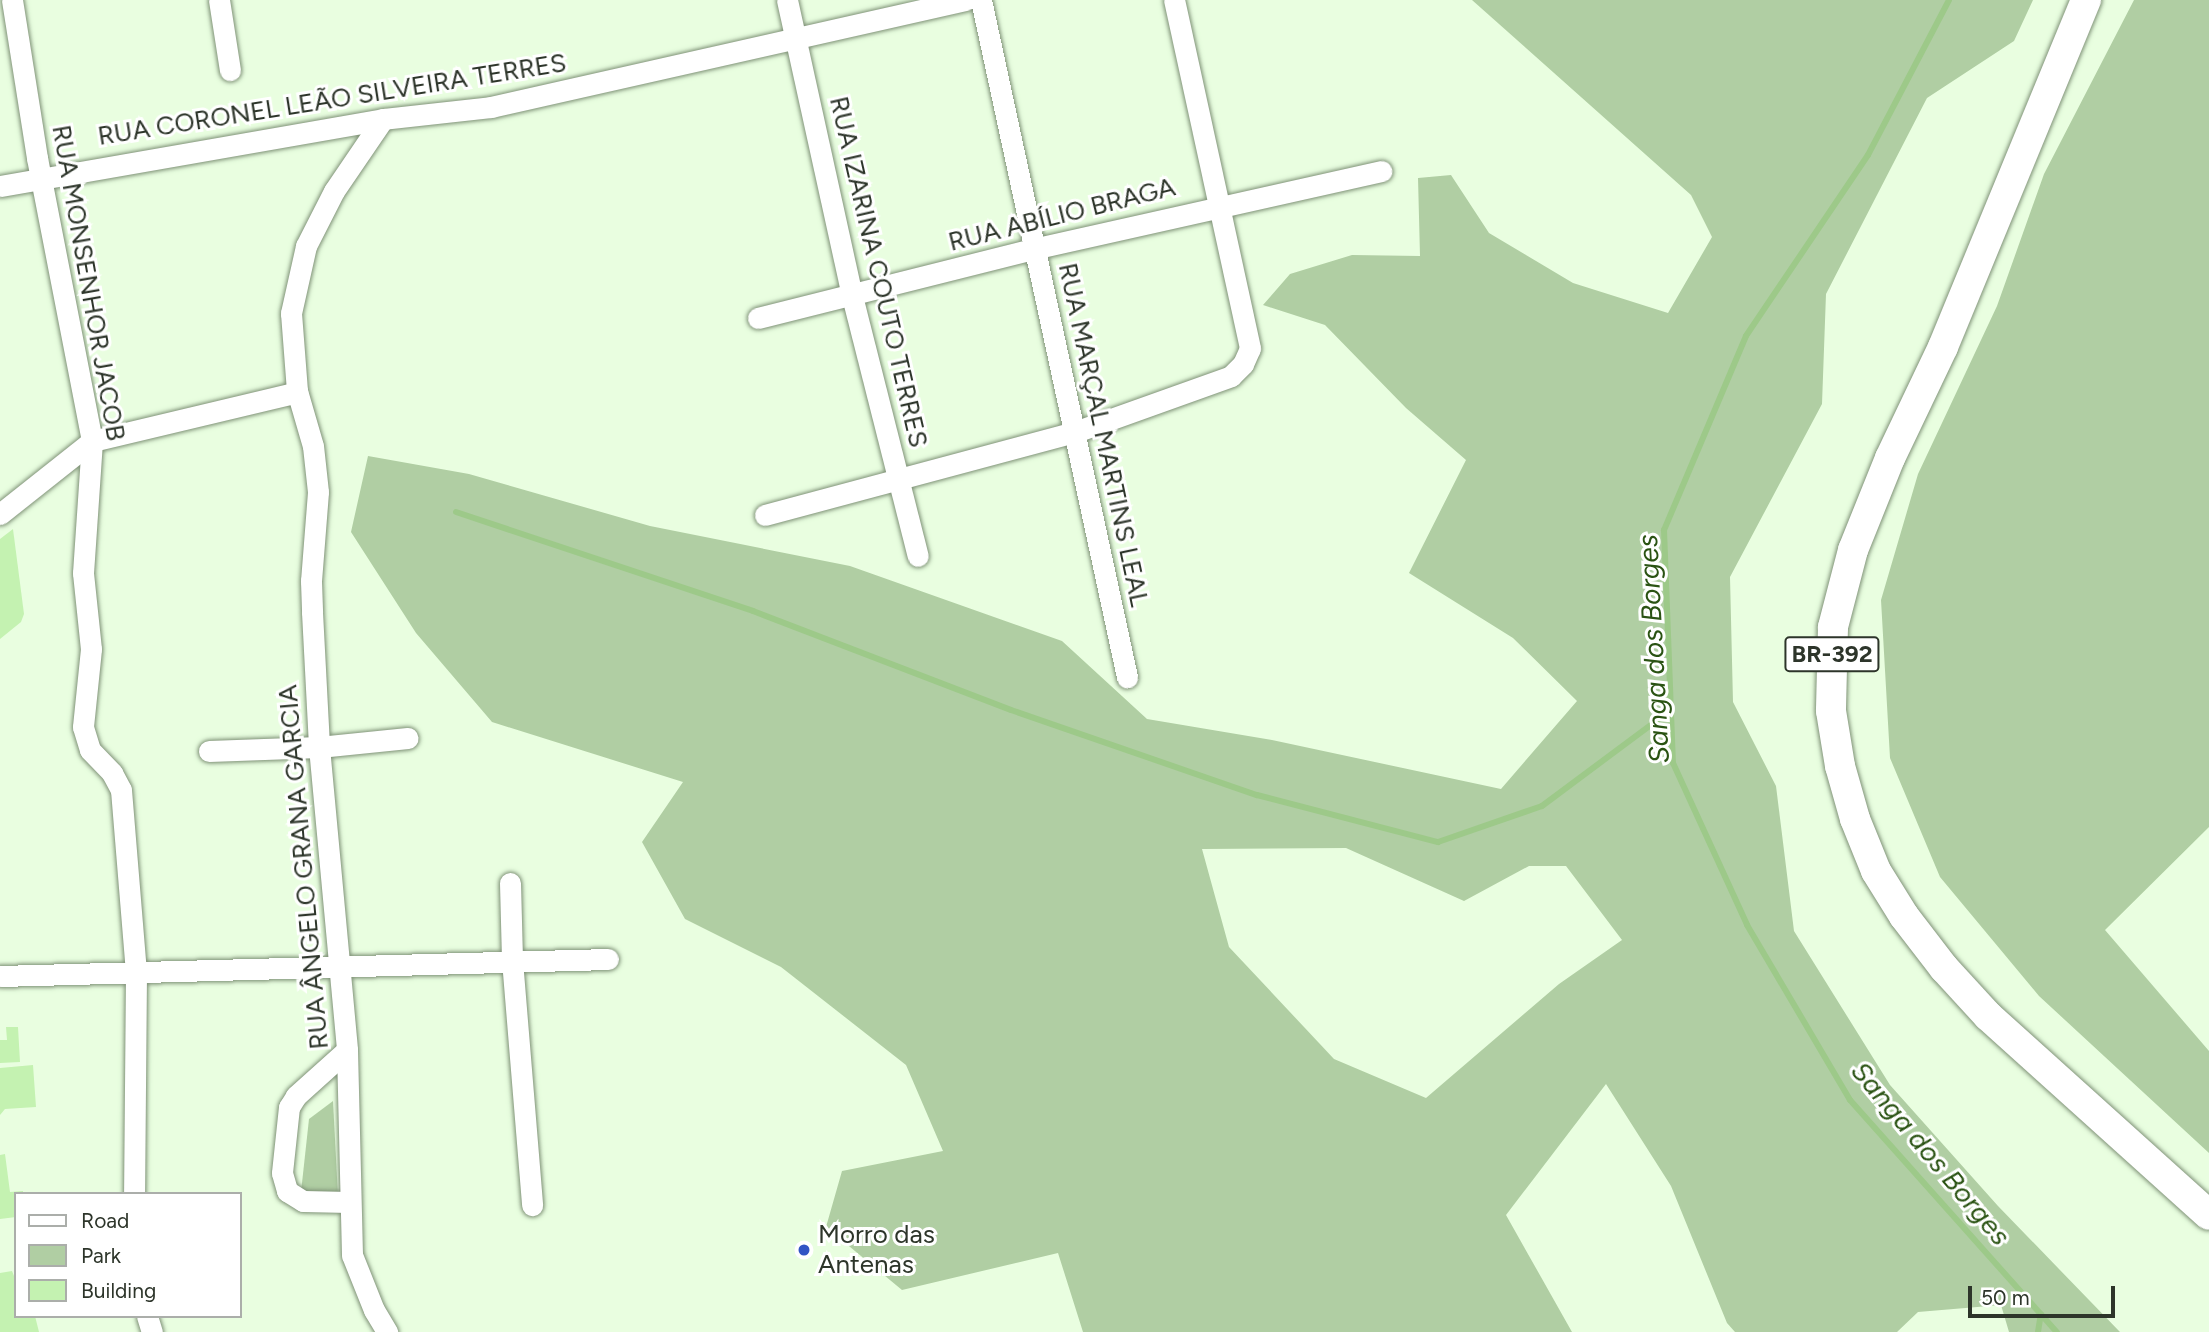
<!DOCTYPE html>
<html>
<head>
<meta charset="utf-8">
<style>
	body { margin:0 }
	#map { position:relative; width:2209px; height:1332px; overflow:hidden; background:#e9fee0; font-family:Figtree,sans-serif }
	div>[style] { position:absolute }
	.green>* { inset:0; background:#b0cea3 }
	.stream>* { height:6px; margin:-3px; padding:0 3px; transform-origin:3px; border-radius:3px; background:#9dc989 }
	.building>* { inset:0; background:#c4f2b1 }
	.roads { filter:drop-shadow(0 0 2px #7f9277) drop-shadow(0 0 2px #7f9277) }
	.minor>* { height:21px; margin:-10.5px; padding:0 10.5px; transform-origin:10.5px; border-radius:10.5px; background:#fff }
	.highway>* { height:30px; margin:-15px; padding:0 15px; transform-origin:15px; border-radius:15px; background:#fff }
	.dots>* { width:19px; height:19px; translate:-50% -50%; box-sizing:border-box; border:4px solid #fff; border-radius:50% }
	span { translate:-50% -50%; white-space:nowrap; text-align:center; line-height:1.15; -webkit-text-stroke:6px #fff; paint-order:stroke }
	.shield-label span { padding:2px 5px; background:#fff; border:2px solid; border-radius:5px; -webkit-text-stroke-width:0 }
	.shield-label { font-size:24px; color:#2d352a; font-weight:700 }
	.street-label { font-size:26px; color:#2d352a }
	.poi-label { font-size:26px; color:#2d352a }
	.left { translate:0 -50%; text-align:left }
	.water-label { font-size:28px; color:#2a5313; font-style:italic }
	.legend { position:absolute; left:14px; top:1192px; width:228px; height:126px; box-sizing:border-box; background:#fff; border:2px solid #abaeaa; margin:0; padding:9px 12px; list-style:none; font-size:21px; color:#2d352a }
	.legend li { display:flex; align-items:center; gap:14px; height:35px }
	.legend b { width:35px; border:2px solid #abaeaa }
	.scale { position:absolute; left:1968px; top:1286px; width:147px; height:32px; box-sizing:border-box; border:4px solid #2d352a; border-top:0; padding-left:9px; font-size:21px; line-height:24px; white-space:nowrap; color:#2d352a; -webkit-text-stroke:5px #fff; paint-order:stroke }
</style>
</head>
<body>
<div id="map">
	<div class="green">
		<i style="clip-path:polygon(evenodd,1472px 0,2033px 0,2014px 41px,1927px 98px,1826px 294px,1822px 404px,1730px 577px,1733px 702px,1776px 786px,1794px 931px,1890px 1085px,1998px 1206px,2120px 1332px,2009px 1332px,2001px 1305px,1918px 1312px,1897px 1332px,1735px 1332px,1727px 1323px,1671px 1186px,1606px 1084px,1506px 1215px,1572px 1332px,1083px 1332px,1058px 1253px,902px 1290px,826px 1227px,842px 1171px,943px 1151px,906px 1065px,781px 967px,685px 919px,642px 842px,683px 782px,492px 722px,416px 633px,351px 532px,368px 456px,469px 474px,650px 526px,850px 566px,1062px 641px,1147px 719px,1272px 740px,1501px 789px,1577px 701px,1513px 638px,1409px 573px,1466px 460px,1406px 408px,1325px 325px,1263px 305px,1290px 274px,1352px 255px,1420px 256px,1418px 178px,1451px 175px,1489px 233px,1573px 283px,1668px 313px,1712px 237px,1691px 195px,1472px 0,1346px 848px,1464px 901px,1529px 866px,1566px 866px,1622px 940px,1559px 984px,1426px 1098px,1334px 1059px,1229px 947px,1202px 849px,1346px 848px)"></i>
		<i style="clip-path:polygon(2134px 0,2209px 0,2209px 827px,2105px 930px,2209px 1051px,2209px 1153px,2039px 996px,1940px 877px,1890px 758px,1881px 600px,1918px 474px,1997px 306px,2044px 174px)"></i>
		<i style="clip-path:polygon(333px 1101px,338px 1196px,301px 1192px,309px 1119px)"></i>
	</div>
	<div class="stream">
		<i style="left:1949px;top:0;width:175px;rotate:117.6deg"></i>
		<i style="left:1868px;top:155px;width:218px;rotate:124deg"></i>
		<i style="left:1746px;top:336px;width:211px;rotate:112.9deg"></i>
		<i style="left:1664px;top:530px;width:233px;rotate:87.8deg"></i>
		<i style="left:1673px;top:763px;width:178px;rotate:65.4deg"></i>
		<i style="left:1747px;top:925px;width:203px;rotate:59.5deg"></i>
		<i style="left:1850px;top:1100px;width:311px;rotate:48.3deg"></i>
		<i style="left:456px;top:512px;width:313px;rotate:18.4deg"></i>
		<i style="left:753px;top:611px;width:276px;rotate:21deg"></i>
		<i style="left:1011px;top:710px;width:260px;rotate:19.1deg"></i>
		<i style="left:1257px;top:795px;width:187px;rotate:14.6deg"></i>
		<i style="left:1438px;top:842px;width:110px;rotate:-19.1deg"></i>
		<i style="left:1542px;top:806px;width:161px;rotate:-36.7deg"></i>
		<i style="left:2038px;top:1332px;width:18px;rotate:-81deg"></i>
	</div>
	<div class="building">
		<i style="clip-path:polygon(13px 529px,24px 614px,21px 622px,0 639px,0 539px)"></i>
		<i style="clip-path:polygon(6px 1027px,18px 1027px,20px 1062px,0 1063px,0 1040px,7px 1040px)"></i>
		<i style="clip-path:polygon(33px 1065px,36px 1107px,5px 1109px,0 1115px,0 1068px)"></i>
		<i style="clip-path:polygon(5px 1154px,10px 1192px,23px 1191px,23px 1194px,16px 1194px,16px 1217px,0 1219px,0 1155px)"></i>
		<i style="clip-path:polygon(12px 1271px,16px 1281px,16px 1316px,35px 1316px,39px 1332px,0 1332px,0 1273px)"></i>
	</div>
	<div class="roads">
		<div class="minor">
			<i style="left:12px;top:0;width:160px;rotate:81deg"></i>
			<i style="left:37px;top:158px;width:288px;rotate:79deg"></i>
			<i style="left:92px;top:441px;width:132px;rotate:93.9deg"></i>
			<i style="left:83px;top:573px;width:76px;rotate:84deg"></i>
			<i style="left:91px;top:649px;width:78px;rotate:95.9deg"></i>
			<i style="left:83px;top:727px;width:24px;rotate:73deg"></i>
			<i style="left:90px;top:750px;width:32px;rotate:46deg"></i>
			<i style="left:112px;top:773px;width:19px;rotate:62deg"></i>
			<i style="left:121px;top:790px;width:184px;rotate:85.3deg"></i>
			<i style="left:136px;top:973px;width:221px;rotate:90.5deg"></i>
			<i style="left:219px;top:0;width:71px;rotate:81.1deg"></i>
			<i style="left:787px;top:0;width:303px;rotate:77.6deg"></i>
			<i style="left:852px;top:296px;width:268px;rotate:75.8deg"></i>
			<i style="left:981px;top:0;width:693px;rotate:77.83deg"></i>
			<i style="left:383px;top:119px;width:87px;rotate:124.2deg"></i>
			<i style="left:334px;top:191px;width:62px;rotate:117deg"></i>
			<i style="left:306px;top:246px;width:69px;rotate:102.6deg"></i>
			<i style="left:291px;top:313px;width:78px;rotate:85.6deg"></i>
			<i style="left:297px;top:391px;width:57px;rotate:73.8deg"></i>
			<i style="left:313px;top:446px;width:46px;rotate:83.8deg"></i>
			<i style="left:318px;top:492px;width:89px;rotate:94.5deg"></i>
			<i style="left:311px;top:581px;width:31px;rotate:88deg"></i>
			<i style="left:312px;top:612px;width:135px;rotate:87deg"></i>
			<i style="left:319px;top:747px;width:304px;rotate:84.7deg"></i>
			<i style="left:347px;top:1050px;width:205px;rotate:88.6deg"></i>
			<i style="left:352px;top:1255px;width:59px;rotate:68.2deg"></i>
			<i style="left:374px;top:1310px;width:26px;rotate:59deg"></i>
			<i style="left:0;top:186px;width:389px;rotate:-9.9deg"></i>
			<i style="left:383px;top:119px;width:109px;rotate:-6.3deg"></i>
			<i style="left:491px;top:107px;width:486px;rotate:-12.7deg"></i>
			<i style="left:758px;top:318px;width:284px;rotate:-14.1deg"></i>
			<i style="left:1033px;top:249px;width:357px;rotate:-12.6deg"></i>
			<i style="left:0;top:514px;width:117px;rotate:-38.4deg"></i>
			<i style="left:92px;top:441px;width:211px;rotate:-13.4deg"></i>
			<i style="left:765px;top:515px;width:321px;rotate:-15deg"></i>
			<i style="left:1075px;top:432px;width:166px;rotate:-19.7deg"></i>
			<i style="left:1231px;top:376px;width:17px;rotate:-45deg"></i>
			<i style="left:1243px;top:364px;width:17px;rotate:-66deg"></i>
			<i style="left:1250px;top:348px;width:356px;rotate:-102.3deg"></i>
			<i style="left:209px;top:751px;width:110px;rotate:-2.1deg"></i>
			<i style="left:319px;top:747px;width:89px;rotate:-5.8deg"></i>
			<i style="left:510px;top:883px;width:77px;rotate:88.5deg"></i>
			<i style="left:512px;top:960px;width:246px;rotate:85.3deg"></i>
			<i style="left:0;top:976px;width:608px;rotate:-1.6deg"></i>
			<i style="left:347px;top:1050px;width:69px;rotate:138deg"></i>
			<i style="left:296px;top:1096px;width:13px;rotate:122deg"></i>
			<i style="left:289px;top:1107px;width:66px;rotate:96.1deg"></i>
			<i style="left:282px;top:1173px;width:19px;rotate:74deg"></i>
			<i style="left:287px;top:1191px;width:19px;rotate:32deg"></i>
			<i style="left:303px;top:1201px;width:46px;rotate:1.2deg"></i>
			<i style="left:147px;top:1316px;width:17px;rotate:73deg"></i>
		</div>
		<div class="highway">
			<i style="left:2086px;top:0;width:375px;rotate:112.4deg"></i>
			<i style="left:1943px;top:347px;width:123px;rotate:115.5deg"></i>
			<i style="left:1890px;top:458px;width:99px;rotate:111.9deg"></i>
			<i style="left:1853px;top:550px;width:80px;rotate:104.6deg"></i>
			<i style="left:1833px;top:627px;width:84px;rotate:91.4deg"></i>
			<i style="left:1831px;top:711px;width:56px;rotate:80.7deg"></i>
			<i style="left:1840px;top:766px;width:55px;rotate:74.2deg"></i>
			<i style="left:1855px;top:819px;width:56px;rotate:68deg"></i>
			<i style="left:1876px;top:871px;width:53px;rotate:58.1deg"></i>
			<i style="left:1904px;top:916px;width:66px;rotate:52.4deg"></i>
			<i style="left:1944px;top:968px;width:65px;rotate:47.5deg"></i>
			<i style="left:1988px;top:1016px;width:297px;rotate:42deg"></i>
		</div>
	</div>
	<div class="dots">
		<i style="left:804px;top:1250px;background:#3154c4"></i>
	</div>
	<div class="shield-label">
		<span style="left:1832px;top:654px">BR-392</span>
	</div>
	<div class="street-label">
		<span style="left:332px;top:100px;rotate:-9deg">RUA CORONEL LEÃO SILVEIRA TERRES</span>
		<span style="left:1062px;top:215px;rotate:-14deg">RUA ABÍLIO BRAGA</span>
		<span style="left:878px;top:272px;rotate:77deg">RUA IZARINA COUTO TERRES</span>
		<span style="left:88px;top:283px;rotate:80deg">RUA MONSENHOR JACOB</span>
		<span style="left:1103px;top:435px;rotate:78deg">RUA MARÇAL MARTINS LEAL</span>
		<span style="left:304px;top:867px;rotate:-95deg">RUA ÂNGELO GRANA GARCIA</span>
	</div>
	<div class="poi-label">
		<span class="left" style="left:818px;top:1250px">Morro das<br>Antenas</span>
	</div>
	<div class="water-label">
		<span style="left:1653px;top:649px;rotate:-93deg">Sanga dos Borges</span>
		<span style="left:1931px;top:1153px;rotate:50deg">Sanga dos Borges</span>
	</div>
	<ul class="legend">
	<li><b style="height:9px;background:#fff"></b>Road</li>
	<li><b style="height:19px;background:#b0cea3"></b>Park</li>
	<li><b style="height:19px;background:#c4f2b1"></b>Building</li>
	</ul>
	<div class="scale">50 m</div>
</div>
</body>
</html>
